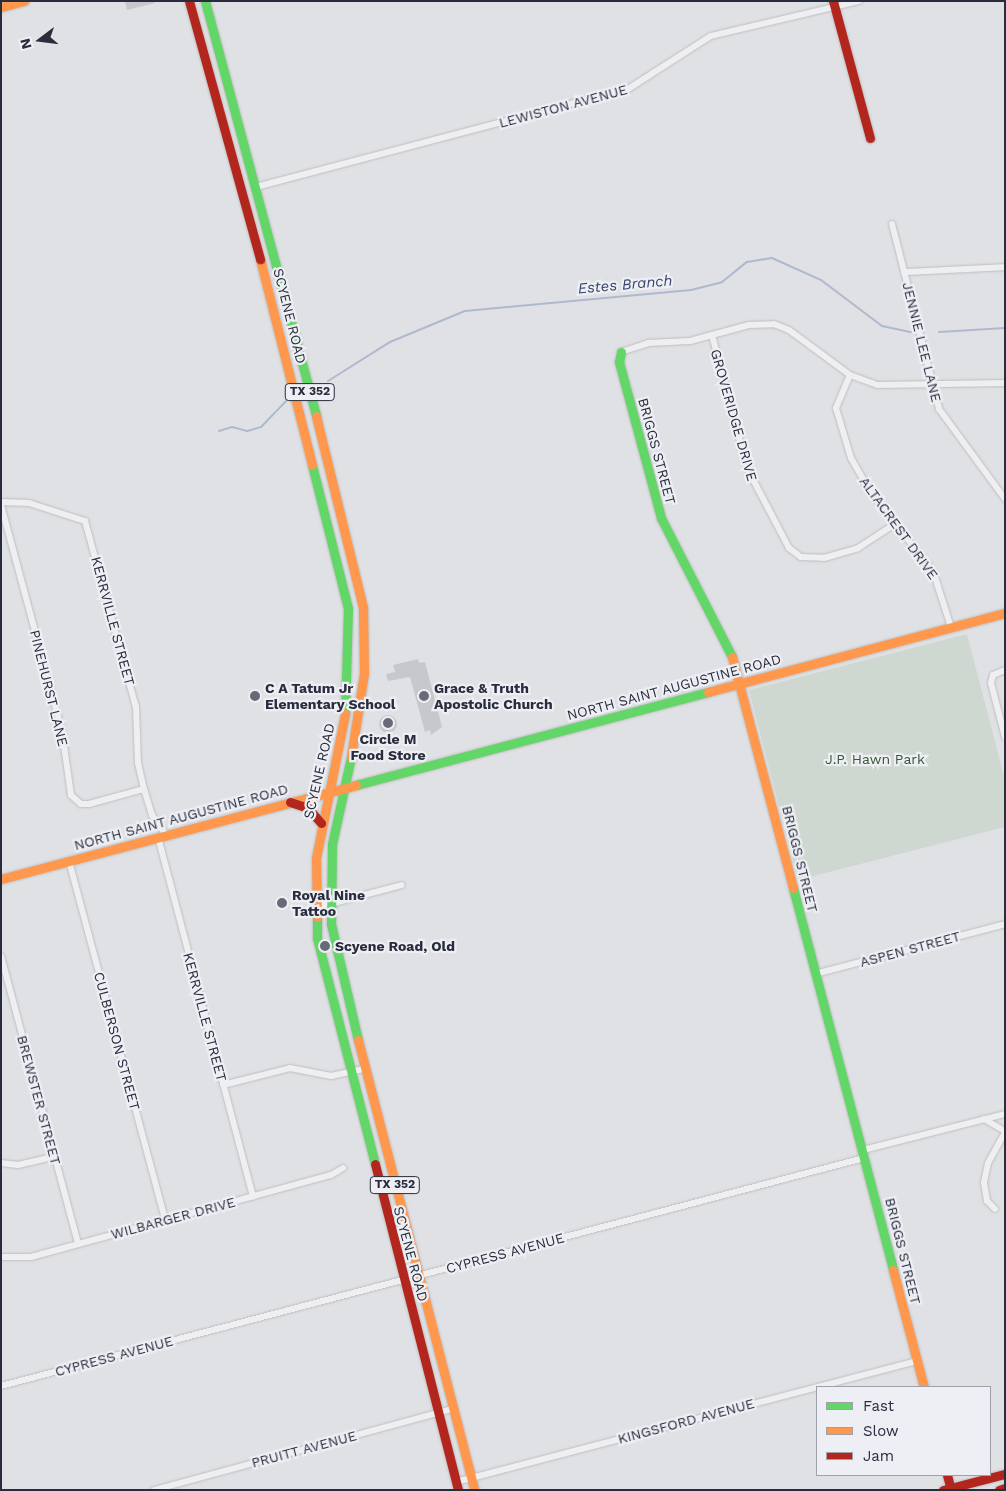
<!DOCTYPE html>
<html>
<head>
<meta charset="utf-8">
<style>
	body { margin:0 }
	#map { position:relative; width:1006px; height:1491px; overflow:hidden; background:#e0e1e4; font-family:"Work Sans",sans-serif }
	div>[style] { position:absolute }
	.green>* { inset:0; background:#cfd8d0 }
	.stream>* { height:2px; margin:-1px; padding:0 1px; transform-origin:1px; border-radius:1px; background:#afb9ce }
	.building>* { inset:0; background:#c7c8cc }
	.round { border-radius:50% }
	.roads { filter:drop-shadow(0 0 1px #bdbec1) drop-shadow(0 0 1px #bdbec1) }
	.street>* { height:6px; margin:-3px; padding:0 3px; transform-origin:3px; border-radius:3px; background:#efeff1 }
	.fast>* { height:9px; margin:-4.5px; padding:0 4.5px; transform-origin:4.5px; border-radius:4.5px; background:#63d668 }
	.slow>* { height:9px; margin:-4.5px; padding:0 4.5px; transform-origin:4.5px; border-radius:4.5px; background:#ff974d }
	.jam>* { height:9px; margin:-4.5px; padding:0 4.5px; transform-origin:4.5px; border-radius:4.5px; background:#b3261e }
	.dots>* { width:14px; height:14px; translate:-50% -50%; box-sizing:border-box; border:2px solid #edeff4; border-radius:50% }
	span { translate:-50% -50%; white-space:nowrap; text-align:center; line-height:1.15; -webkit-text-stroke:4.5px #edeff4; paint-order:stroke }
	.shield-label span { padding:1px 4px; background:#edeff4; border:1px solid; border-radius:4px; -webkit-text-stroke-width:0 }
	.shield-label { font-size:12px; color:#282c3c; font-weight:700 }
	.street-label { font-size:14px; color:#282c3c }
	.poi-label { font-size:14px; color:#282c3c; font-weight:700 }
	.left { translate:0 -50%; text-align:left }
	.park-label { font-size:14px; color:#375736 }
	.water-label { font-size:15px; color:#35456d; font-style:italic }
	.frame { position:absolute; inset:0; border:2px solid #282c3c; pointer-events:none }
	.legend { position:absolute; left:816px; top:1386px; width:175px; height:90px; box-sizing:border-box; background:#edeff4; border:1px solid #9ea1aa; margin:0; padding:6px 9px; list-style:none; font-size:15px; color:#282c3c }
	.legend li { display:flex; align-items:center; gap:10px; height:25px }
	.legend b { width:25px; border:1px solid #9ea1aa }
	.north { position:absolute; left:15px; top:15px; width:50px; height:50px; -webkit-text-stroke:4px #edeff4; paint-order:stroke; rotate:255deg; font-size:14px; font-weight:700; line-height:20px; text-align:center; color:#282c3c }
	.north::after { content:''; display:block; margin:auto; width:18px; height:22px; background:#282c3c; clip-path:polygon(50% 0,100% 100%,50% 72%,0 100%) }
</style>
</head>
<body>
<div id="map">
	<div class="green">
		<i style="clip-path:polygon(967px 634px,1005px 780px,1005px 827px,798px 880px,749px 690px)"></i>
	</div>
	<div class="stream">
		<i style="left:939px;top:332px;width:66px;rotate:-3.5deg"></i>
		<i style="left:328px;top:381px;width:73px;rotate:-32.2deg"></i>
		<i style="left:390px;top:342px;width:81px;rotate:-22.5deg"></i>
		<i style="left:465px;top:311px;width:227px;rotate:-5.3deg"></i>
		<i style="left:691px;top:290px;width:32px;rotate:-14deg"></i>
		<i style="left:722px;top:282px;width:32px;rotate:-39deg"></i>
		<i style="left:747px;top:262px;width:25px;rotate:-9deg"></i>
		<i style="left:772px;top:258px;width:54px;rotate:24.2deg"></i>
		<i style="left:821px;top:280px;width:76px;rotate:37deg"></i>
		<i style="left:882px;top:326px;width:30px;rotate:12deg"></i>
		<i style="left:219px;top:431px;width:14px;rotate:-17deg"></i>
		<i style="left:232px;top:427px;width:16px;rotate:15deg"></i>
		<i style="left:247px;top:431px;width:15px;rotate:-16deg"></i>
		<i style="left:261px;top:427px;width:43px;rotate:-45.9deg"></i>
	</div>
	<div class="building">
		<i style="clip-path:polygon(125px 1px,155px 1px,155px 3px,127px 10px)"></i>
		<i style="clip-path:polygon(418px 659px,419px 663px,425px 662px,442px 727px,431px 735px,430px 730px,425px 732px,410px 677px,388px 681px,386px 674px,395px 672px,393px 665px)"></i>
		<i class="round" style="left:379px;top:715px;width:18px;height:18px"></i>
	</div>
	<div class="roads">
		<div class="street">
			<i style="left:256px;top:187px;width:385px;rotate:-14.8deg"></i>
			<i style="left:628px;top:89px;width:98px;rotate:-32.6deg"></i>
			<i style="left:711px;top:36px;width:152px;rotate:-13.3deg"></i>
			<i style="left:892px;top:224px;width:191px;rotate:75.7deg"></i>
			<i style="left:939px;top:409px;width:112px;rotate:53.7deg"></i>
			<i style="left:904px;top:272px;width:101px;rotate:-2.8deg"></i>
			<i style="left:712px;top:335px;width:138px;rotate:75.3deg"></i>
			<i style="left:747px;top:468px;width:90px;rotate:62.3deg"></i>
			<i style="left:789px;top:548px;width:15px;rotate:37deg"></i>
			<i style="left:801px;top:557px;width:23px;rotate:2deg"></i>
			<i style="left:824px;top:558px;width:35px;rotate:-16deg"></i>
			<i style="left:858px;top:548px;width:44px;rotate:-33deg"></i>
			<i style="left:621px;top:352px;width:28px;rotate:-18deg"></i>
			<i style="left:648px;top:343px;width:42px;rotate:-2.7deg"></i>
			<i style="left:690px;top:341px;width:61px;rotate:-15.2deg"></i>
			<i style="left:749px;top:325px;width:25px;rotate:-2deg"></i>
			<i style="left:774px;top:324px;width:16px;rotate:22deg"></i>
			<i style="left:789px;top:330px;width:76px;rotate:36.4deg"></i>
			<i style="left:850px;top:375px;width:30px;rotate:20deg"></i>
			<i style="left:878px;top:385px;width:127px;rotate:-0.9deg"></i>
			<i style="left:850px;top:375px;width:36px;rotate:113deg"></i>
			<i style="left:836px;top:408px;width:52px;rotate:73.3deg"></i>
			<i style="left:851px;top:458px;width:40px;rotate:60.3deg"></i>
			<i style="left:871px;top:493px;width:100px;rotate:51.5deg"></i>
			<i style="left:933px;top:571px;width:59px;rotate:72.2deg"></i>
			<i style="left:1px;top:502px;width:28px;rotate:2deg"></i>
			<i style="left:29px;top:503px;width:59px;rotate:17.8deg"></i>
			<i style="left:85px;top:521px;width:193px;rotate:74.7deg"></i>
			<i style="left:136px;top:707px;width:56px;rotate:88deg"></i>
			<i style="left:138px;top:763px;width:27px;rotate:77deg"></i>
			<i style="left:144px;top:789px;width:27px;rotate:73deg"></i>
			<i style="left:152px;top:815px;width:24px;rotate:55deg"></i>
			<i style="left:1px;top:505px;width:234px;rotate:74.9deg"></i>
			<i style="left:62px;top:731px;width:65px;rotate:82deg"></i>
			<i style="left:71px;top:795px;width:13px;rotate:42deg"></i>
			<i style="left:81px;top:804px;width:8px"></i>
			<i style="left:89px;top:804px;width:57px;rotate:-15.3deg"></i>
			<i style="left:1005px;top:670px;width:13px;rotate:157deg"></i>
			<i style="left:993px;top:675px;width:8px;rotate:104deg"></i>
			<i style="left:991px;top:683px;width:56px;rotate:75.5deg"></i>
			<i style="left:158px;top:837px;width:372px;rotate:75.2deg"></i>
			<i style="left:69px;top:861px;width:372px;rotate:75deg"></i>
			<i style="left:314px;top:904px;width:16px"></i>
			<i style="left:330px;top:904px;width:74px;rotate:-14.8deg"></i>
			<i style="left:1px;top:956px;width:298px;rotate:75deg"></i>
			<i style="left:815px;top:974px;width:196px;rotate:-14.7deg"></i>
			<i style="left:223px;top:1085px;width:69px;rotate:-14.2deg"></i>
			<i style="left:290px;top:1068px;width:42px;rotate:11deg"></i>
			<i style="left:331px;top:1076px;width:34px;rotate:-12deg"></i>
			<i style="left:984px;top:1119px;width:24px;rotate:30deg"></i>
			<i style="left:863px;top:1150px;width:146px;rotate:-14.2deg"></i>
			<i style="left:1px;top:1163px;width:17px;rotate:7deg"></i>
			<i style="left:18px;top:1165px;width:37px;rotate:-13deg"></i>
			<i style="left:995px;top:1209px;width:11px;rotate:-135deg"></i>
			<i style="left:987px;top:1201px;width:19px;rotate:-99deg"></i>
			<i style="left:984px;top:1182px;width:19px;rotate:-78deg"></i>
			<i style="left:988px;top:1163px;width:35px;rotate:-61deg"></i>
			<i style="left:1px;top:1257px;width:30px"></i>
			<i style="left:31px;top:1257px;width:311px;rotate:-15.3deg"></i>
			<i style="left:331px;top:1175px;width:14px;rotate:-30deg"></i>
			<i style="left:1px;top:1386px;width:893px;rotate:-14.8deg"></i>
			<i style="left:456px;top:1482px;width:477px;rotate:-14.7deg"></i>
			<i style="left:154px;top:1490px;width:310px;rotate:-15.2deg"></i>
		</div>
		<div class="fast">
			<i style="left:205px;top:1px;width:430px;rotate:75deg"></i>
			<i style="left:621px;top:352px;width:10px;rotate:101deg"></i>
			<i style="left:619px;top:362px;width:162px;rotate:74.9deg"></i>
			<i style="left:661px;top:518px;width:156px;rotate:62.9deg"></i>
			<i style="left:312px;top:465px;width:147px;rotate:75.9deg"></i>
			<i style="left:348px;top:608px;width:106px;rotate:91.6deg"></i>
			<i style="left:351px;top:757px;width:89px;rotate:102.3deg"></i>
			<i style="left:332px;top:844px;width:80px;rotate:90.7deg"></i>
			<i style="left:331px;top:924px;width:119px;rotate:76.9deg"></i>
			<i style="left:356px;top:785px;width:364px;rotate:-14.8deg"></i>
			<i style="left:793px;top:888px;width:395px;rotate:75.3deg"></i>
			<i style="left:317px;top:917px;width:21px;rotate:90deg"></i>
			<i style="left:317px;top:938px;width:233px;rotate:75.6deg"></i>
		</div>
		<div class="slow">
			<i style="left:1px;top:7px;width:24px;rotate:-15deg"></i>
			<i style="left:260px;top:259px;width:212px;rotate:75.8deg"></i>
			<i style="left:316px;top:416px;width:198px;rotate:76.2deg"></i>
			<i style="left:363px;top:608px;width:65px;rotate:89.1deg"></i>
			<i style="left:364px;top:673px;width:85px;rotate:98.8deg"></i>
			<i style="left:732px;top:657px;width:239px;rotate:75.2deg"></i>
			<i style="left:708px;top:692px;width:307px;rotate:-14.9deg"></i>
			<i style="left:1px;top:879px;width:367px;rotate:-14.8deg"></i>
			<i style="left:317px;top:917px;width:59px;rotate:-91deg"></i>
			<i style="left:316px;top:858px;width:147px;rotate:-78.6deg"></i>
			<i style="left:358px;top:1040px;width:465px;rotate:75.5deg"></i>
			<i style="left:893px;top:1270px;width:121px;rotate:75.2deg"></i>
		</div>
		<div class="jam">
			<i style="left:189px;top:1px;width:268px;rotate:74.6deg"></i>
			<i style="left:833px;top:1px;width:142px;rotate:74.9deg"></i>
			<i style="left:290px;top:802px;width:19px;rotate:18deg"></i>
			<i style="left:308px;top:808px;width:20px;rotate:49deg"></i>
			<i style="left:375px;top:1164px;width:336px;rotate:75.7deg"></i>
			<i style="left:947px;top:1475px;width:16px;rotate:75deg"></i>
			<i style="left:943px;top:1490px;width:64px;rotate:-14.5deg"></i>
			<i style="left:999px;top:1490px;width:6px;rotate:-18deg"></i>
		</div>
	</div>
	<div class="dots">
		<i style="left:255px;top:696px;background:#686b77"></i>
		<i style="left:424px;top:696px;background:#686b77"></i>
		<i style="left:388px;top:723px;background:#686b77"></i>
		<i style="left:282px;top:903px;background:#686b77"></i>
		<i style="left:325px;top:946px;background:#686b77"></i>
	</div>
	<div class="shield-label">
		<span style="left:310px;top:392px">TX 352</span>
		<span style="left:395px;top:1185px">TX 352</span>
	</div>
	<div class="street-label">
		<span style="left:563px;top:106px;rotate:-15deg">LEWISTON AVENUE</span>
		<span style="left:290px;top:316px;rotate:76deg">SCYENE ROAD</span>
		<span style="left:922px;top:342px;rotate:76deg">JENNIE LEE LANE</span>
		<span style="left:734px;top:415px;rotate:74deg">GROVERIDGE DRIVE</span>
		<span style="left:657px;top:451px;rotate:75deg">BRIGGS STREET</span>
		<span style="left:899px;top:528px;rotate:54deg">ALTACREST DRIVE</span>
		<span style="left:113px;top:621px;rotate:75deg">KERRVILLE STREET</span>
		<span style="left:674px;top:687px;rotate:-15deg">NORTH SAINT AUGUSTINE ROAD</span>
		<span style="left:49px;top:688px;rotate:76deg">PINEHURST LANE</span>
		<span style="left:319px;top:771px;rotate:-77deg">SCYENE ROAD</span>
		<span style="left:181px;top:817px;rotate:-15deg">NORTH SAINT AUGUSTINE ROAD</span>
		<span style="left:800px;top:859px;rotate:76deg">BRIGGS STREET</span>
		<span style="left:910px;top:949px;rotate:-15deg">ASPEN STREET</span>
		<span style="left:205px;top:1017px;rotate:75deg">KERRVILLE STREET</span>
		<span style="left:117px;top:1041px;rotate:75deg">CULBERSON STREET</span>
		<span style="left:39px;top:1100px;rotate:75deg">BREWSTER STREET</span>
		<span style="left:173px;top:1218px;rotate:-15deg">WILBARGER DRIVE</span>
		<span style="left:903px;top:1251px;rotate:76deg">BRIGGS STREET</span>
		<span style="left:505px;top:1253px;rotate:-15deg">CYPRESS AVENUE</span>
		<span style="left:411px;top:1254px;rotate:75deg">SCYENE ROAD</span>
		<span style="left:114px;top:1356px;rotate:-15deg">CYPRESS AVENUE</span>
		<span style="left:686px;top:1421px;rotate:-15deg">KINGSFORD AVENUE</span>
		<span style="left:304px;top:1449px;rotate:-15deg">PRUITT AVENUE</span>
	</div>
	<div class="poi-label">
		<span class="left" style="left:265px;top:696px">C A Tatum Jr<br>Elementary School</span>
		<span class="left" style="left:434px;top:696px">Grace &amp; Truth<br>Apostolic Church</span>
		<span style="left:388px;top:747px">Circle M<br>Food Store</span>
		<span class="left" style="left:292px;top:903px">Royal Nine<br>Tattoo</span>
		<span class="left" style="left:335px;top:946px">Scyene Road, Old</span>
	</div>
	<div class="park-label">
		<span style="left:875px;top:759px">J.P. Hawn Park</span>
	</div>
	<div class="water-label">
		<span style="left:625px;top:285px;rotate:-5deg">Estes Branch</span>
	</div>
	<div class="frame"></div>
	<ul class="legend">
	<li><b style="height:6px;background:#63d668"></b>Fast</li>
	<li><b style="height:6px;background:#ff974d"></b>Slow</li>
	<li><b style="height:6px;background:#b3261e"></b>Jam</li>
	</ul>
	<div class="north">N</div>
</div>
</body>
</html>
